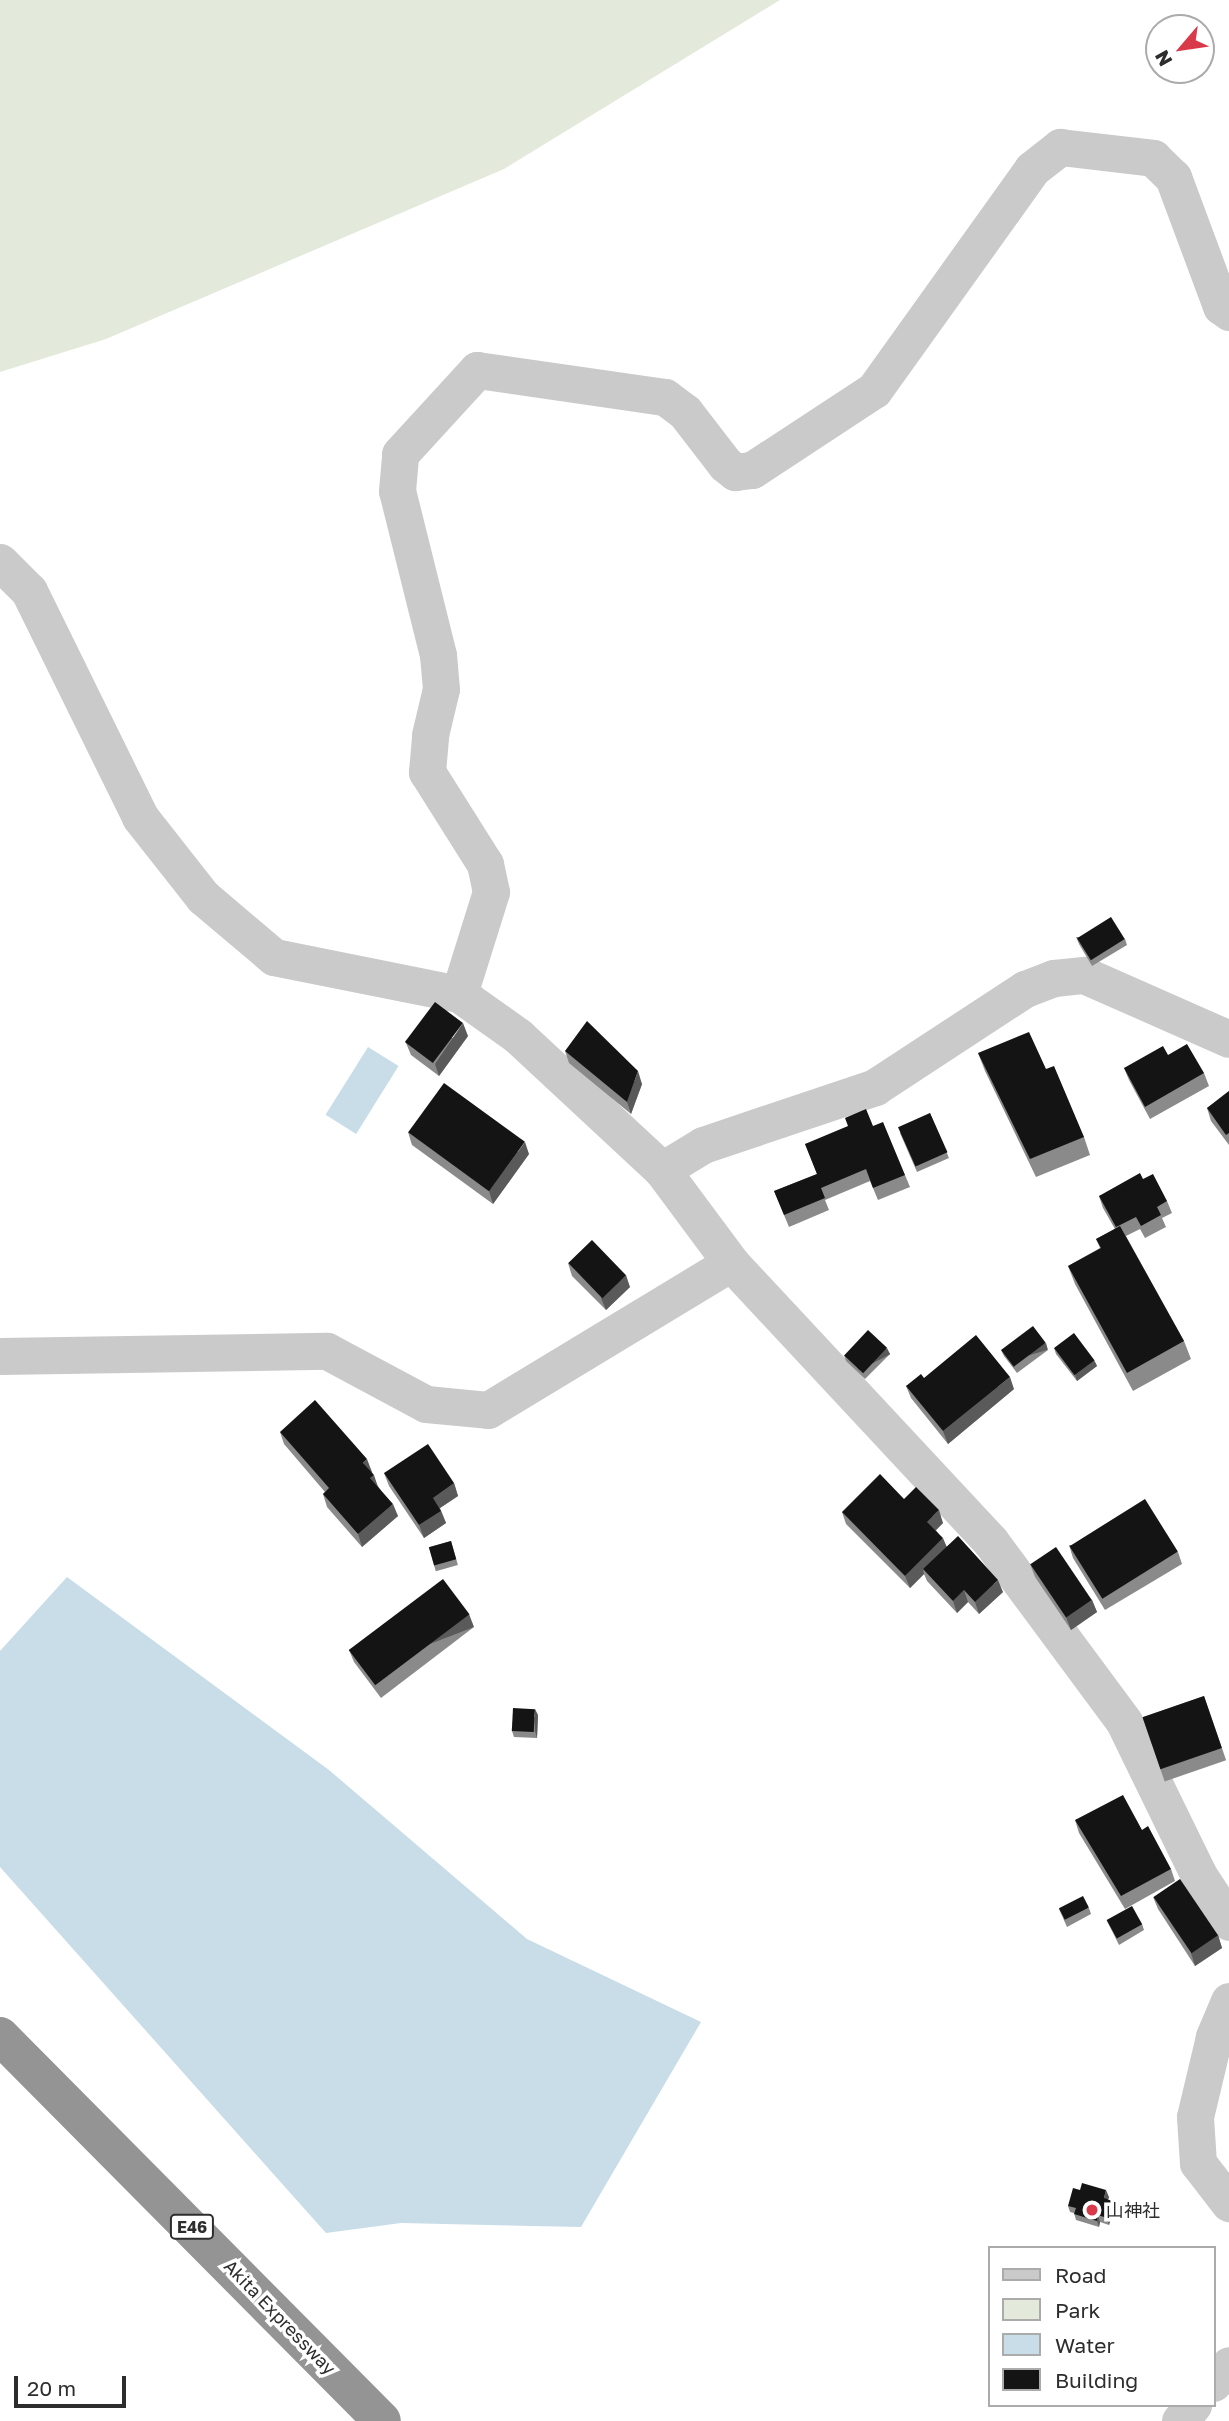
<!DOCTYPE html>
<html>
<head>
<meta charset="utf-8">
<style>
	body { margin:0 }
	#map { position:relative; width:1229px; height:2421px; overflow:hidden; background:#fff; font-family:"Golos Text","Noto Sans JP",sans-serif }
	div>[style] { position:absolute }
	.green>* { inset:0; background:#e3eadb }
	.water>* { inset:0; background:#c8dde8; transform-origin:0 0 }
	.street>* { height:37px; margin:-18.5px; padding:0 18.5px; transform-origin:18.5px; border-radius:18.5px; background:#cacaca }
	.highway>* { height:38px; margin:-19px; padding:0 19px; transform-origin:19px; border-radius:19px; background:#949494 }
	.wall>* { inset:0; background:#8a8a8a; transform-origin:0 0 }
	.shaded-wall>* { inset:0; background:#5a5a5a; transform-origin:0 0 }
	.building>* { inset:0; background:#141414; transform-origin:0 0 }
	.dots>* { width:19px; height:19px; translate:-50% -50%; box-sizing:border-box; border:4px solid #fff; border-radius:50% }
	span { translate:-50% -50%; white-space:nowrap; text-align:center; line-height:1.15; -webkit-text-stroke:7px #fff; paint-order:stroke }
	.shield-label span { padding:2px 5px; background:#fff; border:2px solid; border-radius:5px; -webkit-text-stroke-width:0 }
	.shield-label { font-size:16px; color:#2d2d2d; font-weight:700 }
	.poi-label { font-size:18px; color:#2d2d2d }
	.left { translate:0 -50%; text-align:left }
	.street-label { font-size:18px; color:#2d2d2d }
	.legend { position:absolute; left:988px; top:2246px; width:228px; height:161px; box-sizing:border-box; background:#fff; border:2px solid #ababab; margin:0; padding:9px 12px; list-style:none; font-size:21px; color:#2d2d2d }
	.legend li { display:flex; align-items:center; gap:14px; height:35px }
	.legend b { width:35px; border:2px solid #ababab }
	.north { position:absolute; left:1145px; top:14px; width:70px; height:70px; box-sizing:border-box; background:#fff; border:2px solid #ababab; border-radius:50%; rotate:241deg; font-size:19px; font-weight:700; line-height:28px; text-align:center; color:#2d2d2d }
	.north::after { content:''; display:block; margin:auto; width:24px; height:32px; background:#d93a4a; clip-path:polygon(50% 0,100% 100%,50% 72%,0 100%) }
	.scale { position:absolute; left:14px; top:2376px; width:112px; height:32px; box-sizing:border-box; border:4px solid #2d2d2d; border-top:0; padding-left:9px; font-size:21px; line-height:24px; white-space:nowrap; color:#2d2d2d; -webkit-text-stroke:5px #fff; paint-order:stroke }
</style>
</head>
<body>
<div id="map">
	<div class="green">
		<i style="clip-path:polygon(0 0,780px 0,504px 169px,106px 339px,0 372px)"></i>
	</div>
	<div class="water">
		<i style="left:368px;top:1047px;width:36px;height:80px;rotate:32deg"></i>
		<i style="clip-path:polygon(67px 1577px,329px 1770px,527px 1939px,701px 2022px,581px 2227px,401px 2223px,326px 2233px,0 1867px,0 1651px)"></i>
	</div>
	<div class="street">
		<i style="left:0;top:562px;width:41px;rotate:45deg"></i>
		<i style="left:29px;top:591px;width:252px;rotate:63.8deg"></i>
		<i style="left:140px;top:817px;width:102px;rotate:51.8deg"></i>
		<i style="left:203px;top:897px;width:93px;rotate:40.2deg"></i>
		<i style="left:274px;top:957px;width:189px;rotate:11.3deg"></i>
		<i style="left:459px;top:994px;width:72px;rotate:35.4deg"></i>
		<i style="left:518px;top:1036px;width:197px;rotate:42.9deg"></i>
		<i style="left:662px;top:1170px;width:116px;rotate:53.4deg"></i>
		<i style="left:731px;top:1263px;width:381px;rotate:47deg"></i>
		<i style="left:991px;top:1542px;width:224px;rotate:53.5deg"></i>
		<i style="left:1124px;top:1722px;width:169px;rotate:64deg"></i>
		<i style="left:1198px;top:1874px;width:57px;rotate:57.1deg"></i>
		<i style="left:459px;top:994px;width:107px;rotate:-72.6deg"></i>
		<i style="left:491px;top:892px;width:29px;rotate:-102deg"></i>
		<i style="left:485px;top:864px;width:109px;rotate:-122.2deg"></i>
		<i style="left:427px;top:772px;width:37px;rotate:-85deg"></i>
		<i style="left:430px;top:735px;width:47px;rotate:-76.6deg"></i>
		<i style="left:441px;top:689px;width:34px;rotate:-95deg"></i>
		<i style="left:438px;top:655px;width:169px;rotate:-104deg"></i>
		<i style="left:397px;top:491px;width:37px;rotate:-85deg"></i>
		<i style="left:400px;top:454px;width:114px;rotate:-47.5deg"></i>
		<i style="left:477px;top:370px;width:190px;rotate:8.2deg"></i>
		<i style="left:665px;top:397px;width:25px;rotate:37deg"></i>
		<i style="left:685px;top:412px;width:66px;rotate:52.4deg"></i>
		<i style="left:725px;top:464px;width:13px;rotate:39deg"></i>
		<i style="left:735px;top:472px;width:17px;rotate:-7deg"></i>
		<i style="left:752px;top:470px;width:146px;rotate:-33.3deg"></i>
		<i style="left:874px;top:390px;width:272px;rotate:-54.4deg"></i>
		<i style="left:1032px;top:169px;width:36px;rotate:-38deg"></i>
		<i style="left:1060px;top:147px;width:94px;rotate:6.7deg"></i>
		<i style="left:1153px;top:158px;width:28px;rotate:44deg"></i>
		<i style="left:1173px;top:177px;width:138px;rotate:69.6deg"></i>
		<i style="left:1221px;top:306px;width:10px;rotate:37deg"></i>
		<i style="left:662px;top:1170px;width:48px;rotate:-31.4deg"></i>
		<i style="left:703px;top:1145px;width:182px;rotate:-18.6deg"></i>
		<i style="left:875px;top:1087px;width:179px;rotate:-33.2deg"></i>
		<i style="left:1025px;top:989px;width:31px;rotate:-21deg"></i>
		<i style="left:1054px;top:978px;width:30px;rotate:-6deg"></i>
		<i style="left:1084px;top:975px;width:158px;rotate:23.8deg"></i>
		<i style="left:0;top:1356px;width:327px;rotate:-0.9deg"></i>
		<i style="left:327px;top:1351px;width:112px;rotate:28.2deg"></i>
		<i style="left:426px;top:1404px;width:62px;rotate:5.5deg"></i>
		<i style="left:488px;top:1410px;width:284px;rotate:-31.2deg"></i>
		<i style="left:1229px;top:2001px;width:39px;rotate:113deg"></i>
		<i style="left:1214px;top:2037px;width:82px;rotate:103.4deg"></i>
		<i style="left:1195px;top:2117px;width:46px;rotate:86.3deg"></i>
		<i style="left:1198px;top:2163px;width:51px;rotate:52.2deg"></i>
		<i style="left:1213px;top:2383px;width:24px;rotate:-48deg"></i>
		<i style="left:1180px;top:2421px;width:21px;rotate:-51deg"></i>
	</div>
	<div class="highway">
		<i style="left:0;top:2036px;width:542px;rotate:45.22deg"></i>
	</div>
	<div class="wall">
		<i style="clip-path:polygon(1076px 937px,1125px 939px,1127px 945px,1092px 966px,1079px 944px)"></i>
		<i style="clip-path:polygon(468px 1036px,439px 1076px,411px 1055px,406px 1043px)"></i>
		<i style="clip-path:polygon(565px 1051px,642px 1084px,631px 1114px,569px 1063px)"></i>
		<i style="clip-path:polygon(978px 1053px,1046px 1069px,1084px 1137px,1090px 1155px,1036px 1177px,985px 1071px)"></i>
		<i style="clip-path:polygon(1168px 1055px,1204px 1073px,1209px 1086px,1150px 1119px,1129px 1080px,1124px 1068px)"></i>
		<i style="clip-path:polygon(1229px 1091px,1229px 1145px,1211px 1121px,1207px 1108px)"></i>
		<i style="clip-path:polygon(930px 1113px,949px 1158px,917px 1172px,900px 1133px)"></i>
		<i style="clip-path:polygon(873px 1126px,905px 1175px,910px 1187px,878px 1200px,870px 1181px,825px 1200px,829px 1210px,789px 1227px,774px 1191px,817px 1174px,805px 1144px)"></i>
		<i style="clip-path:polygon(408px 1132px,529px 1154px,493px 1204px,412px 1145px)"></i>
		<i style="clip-path:polygon(1143px 1179px,1167px 1201px,1172px 1213px,1162px 1218px,1166px 1227px,1145px 1238px,1140px 1229px,1126px 1236px,1184px 1341px,1191px 1359px,1133px 1391px,1075px 1284px,1068px 1266px,1100px 1248px,1096px 1239px,1115px 1229px,1103px 1208px,1099px 1196px)"></i>
		<i style="clip-path:polygon(568px 1263px,630px 1287px,606px 1310px,572px 1276px)"></i>
		<i style="clip-path:polygon(1054px 1348px,1094px 1360px,1097px 1366px,1077px 1381px,1056px 1354px)"></i>
		<i style="clip-path:polygon(1001px 1350px,1048px 1350px,1017px 1373px,1004px 1356px)"></i>
		<i style="clip-path:polygon(890px 1354px,865px 1379px,846px 1361px,844px 1355px)"></i>
		<i style="clip-path:polygon(924px 1378px,1014px 1389px,948px 1444px,911px 1398px,906px 1386px)"></i>
		<i style="clip-path:polygon(280px 1432px,372px 1472px,378px 1486px,398px 1516px,362px 1547px,327px 1507px,323px 1494px,325px 1492px,284px 1444px)"></i>
		<i style="clip-path:polygon(384px 1473px,454px 1483px,458px 1496px,440px 1508px,446px 1523px,424px 1538px,389px 1486px)"></i>
		<i style="clip-path:polygon(904px 1499px,943px 1523px,936px 1530px,947px 1547px,1003px 1592px,979px 1614px,968px 1602px,957px 1613px,927px 1581px,924px 1574px,910px 1588px,846px 1524px,842px 1512px)"></i>
		<i style="left:451px;top:1541px;width:25px;height:23px;rotate:74deg"></i>
		<i style="clip-path:polygon(1069px 1545px,1178px 1552px,1182px 1564px,1105px 1610px,1073px 1558px)"></i>
		<i style="clip-path:polygon(1030px 1564px,1092px 1600px,1097px 1612px,1071px 1630px,1035px 1577px)"></i>
		<i style="clip-path:polygon(474px 1627px,381px 1698px,354px 1662px,349px 1650px)"></i>
		<i style="left:1204px;top:1696px;width:68px;height:65px;rotate:71deg"></i>
		<i style="clip-path:polygon(538px 1715px,537px 1738px,514px 1737px,512px 1731px)"></i>
		<i style="clip-path:polygon(1075px 1820px,1171px 1869px,1175px 1881px,1125px 1909px,1079px 1833px)"></i>
		<i style="clip-path:polygon(1153px 1897px,1218px 1935px,1222px 1948px,1195px 1966px,1158px 1909px)"></i>
		<i style="clip-path:polygon(1089px 1908px,1091px 1914px,1067px 1927px,1059px 1909px)"></i>
		<i style="clip-path:polygon(1107px 1921px,1142px 1924px,1144px 1930px,1119px 1945px)"></i>
		<i style="clip-path:polygon(1109px 2197px,1108px 2200px,1112px 2201px,1114px 2207px,1109px 2225px,1100px 2222px,1099px 2227px,1076px 2220px,1074px 2213px,1070px 2212px,1068px 2206px)"></i>
	</div>
	<div class="shaded-wall">
		<i style="clip-path:polygon(463px 1023px,468px 1036px,439px 1076px,435px 1064px)"></i>
		<i style="clip-path:polygon(638px 1071px,642px 1084px,631px 1114px,627px 1102px)"></i>
		<i style="clip-path:polygon(525px 1142px,529px 1154px,493px 1204px,489px 1191px)"></i>
		<i style="clip-path:polygon(626px 1275px,630px 1287px,606px 1310px,601px 1298px)"></i>
		<i style="left:1046px;top:1343px;width:7px;height:40px;rotate:74deg"></i>
		<i style="left:887px;top:1348px;width:7px;height:35px;rotate:63deg"></i>
		<i style="clip-path:polygon(1094px 1360px,1097px 1366px,1077px 1381px,1075px 1375px)"></i>
		<i style="clip-path:polygon(1010px 1377px,1014px 1389px,948px 1444px,943px 1431px)"></i>
		<i style="clip-path:polygon(367px 1459px,372px 1472px,367px 1476px,363px 1463px)"></i>
		<i style="clip-path:polygon(374px 1475px,378px 1488px,370px 1478px)"></i>
		<i style="clip-path:polygon(454px 1483px,458px 1496px,437px 1510px,433px 1498px)"></i>
		<i style="clip-path:polygon(393px 1504px,398px 1516px,362px 1547px,358px 1534px)"></i>
		<i style="clip-path:polygon(939px 1510px,943px 1523px,932px 1534px,927px 1522px)"></i>
		<i style="clip-path:polygon(441px 1511px,446px 1523px,424px 1538px,419px 1525px)"></i>
		<i style="clip-path:polygon(943px 1538px,948px 1550px,923px 1569px,924px 1574px,910px 1588px,905px 1576px)"></i>
		<i style="clip-path:polygon(998px 1580px,1003px 1592px,979px 1614px,975px 1602px)"></i>
		<i style="clip-path:polygon(964px 1590px,968px 1602px,957px 1613px,953px 1601px)"></i>
		<i style="clip-path:polygon(1092px 1600px,1097px 1612px,1071px 1630px,1066px 1617px)"></i>
		<i style="left:469px;top:1614px;width:14px;height:117px;rotate:69deg"></i>
		<i style="clip-path:polygon(535px 1709px,538px 1715px,537px 1738px,535px 1731px)"></i>
		<i style="clip-path:polygon(1218px 1935px,1222px 1948px,1195px 1966px,1191px 1953px)"></i>
		<i style="clip-path:polygon(1106px 2190px,1109px 2197px,1106px 2205px,1104px 2198px)"></i>
		<i style="clip-path:polygon(1112px 2201px,1114px 2207px,1109px 2225px,1107px 2218px)"></i>
		<i style="clip-path:polygon(1098px 2215px,1100px 2222px,1099px 2227px,1097px 2221px)"></i>
	</div>
	<div class="building">
		<i style="left:1111px;top:917px;width:26px;height:40px;rotate:58deg"></i>
		<i style="left:435px;top:1002px;width:35px;height:50px;rotate:37deg"></i>
		<i style="clip-path:polygon(587px 1021px,638px 1071px,627px 1102px,565px 1051px)"></i>
		<i style="clip-path:polygon(1029px 1032px,1046px 1069px,1054px 1066px,1084px 1137px,1030px 1159px,978px 1053px)"></i>
		<i style="clip-path:polygon(1187px 1044px,1204px 1073px,1145px 1107px,1124px 1068px,1163px 1046px,1168px 1055px)"></i>
		<i style="left:444px;top:1083px;width:100px;height:61px;rotate:36deg"></i>
		<i style="clip-path:polygon(1229px 1091px,1229px 1133px,1226px 1135px,1207px 1108px)"></i>
		<i style="clip-path:polygon(866px 1109px,873px 1126px,883px 1122px,905px 1175px,873px 1188px,866px 1169px,821px 1188px,825px 1198px,784px 1215px,774px 1191px,817px 1174px,805px 1144px,848px 1126px,845px 1118px)"></i>
		<i style="left:930px;top:1113px;width:43px;height:35px;rotate:66deg"></i>
		<i style="clip-path:polygon(1140px 1173px,1143px 1179px,1153px 1174px,1167px 1201px,1157px 1207px,1161px 1215px,1141px 1226px,1136px 1217px,1116px 1227px,1099px 1196px)"></i>
		<i style="clip-path:polygon(1120px 1226px,1184px 1341px,1127px 1373px,1068px 1266px,1101px 1248px,1096px 1239px)"></i>
		<i style="left:592px;top:1240px;width:49px;height:33px;rotate:46deg"></i>
		<i style="left:1033px;top:1326px;width:21px;height:40px;rotate:53deg"></i>
		<i style="left:868px;top:1330px;width:26px;height:35px;rotate:43deg"></i>
		<i style="left:1074px;top:1333px;width:34px;height:25px;rotate:53deg"></i>
		<i style="clip-path:polygon(976px 1335px,1010px 1377px,943px 1431px,906px 1386px,921px 1374px,924px 1378px)"></i>
		<i style="clip-path:polygon(315px 1400px,367px 1459px,363px 1463px,374px 1475px,370px 1478px,393px 1504px,358px 1534px,323px 1494px,329px 1488px,280px 1432px)"></i>
		<i style="clip-path:polygon(428px 1444px,454px 1483px,433px 1498px,441px 1511px,419px 1525px,384px 1473px)"></i>
		<i style="clip-path:polygon(880px 1474px,904px 1499px,916px 1487px,939px 1510px,927px 1522px,943px 1538px,905px 1576px,842px 1512px)"></i>
		<i style="left:1145px;top:1499px;width:62px;height:89px;rotate:58deg"></i>
		<i style="clip-path:polygon(958px 1536px,998px 1580px,975px 1602px,964px 1590px,953px 1601px,923px 1569px)"></i>
		<i style="left:451px;top:1541px;width:19px;height:23px;rotate:74deg"></i>
		<i style="left:1056px;top:1547px;width:64px;height:31px;rotate:56deg"></i>
		<i style="left:443px;top:1579px;width:44px;height:118px;rotate:53deg"></i>
		<i style="left:1204px;top:1696px;width:55px;height:65px;rotate:71deg"></i>
		<i style="left:513px;top:1708px;width:22px;height:23px;rotate:3deg"></i>
		<i style="clip-path:polygon(1123px 1795px,1142px 1830px,1148px 1826px,1171px 1869px,1121px 1896px,1075px 1820px)"></i>
		<i style="left:1180px;top:1879px;width:68px;height:32px;rotate:56deg"></i>
		<i style="left:1083px;top:1896px;width:13px;height:27px;rotate:63deg"></i>
		<i style="left:1132px;top:1906px;width:21px;height:29px;rotate:61deg"></i>
		<i style="clip-path:polygon(1082px 2183px,1106px 2190px,1104px 2198px,1112px 2201px,1107px 2218px,1098px 2215px,1097px 2221px,1074px 2214px,1076px 2208px,1068px 2206px,1073px 2188px,1080px 2190px)"></i>
	</div>
	<div class="dots">
		<i style="left:1092px;top:2210px;background:#d93a4a"></i>
	</div>
	<div class="shield-label">
		<span style="left:192px;top:2227px">E46</span>
	</div>
	<div class="poi-label">
		<span class="left" style="left:1106px;top:2210px">山神社</span>
	</div>
	<div class="street-label">
		<span style="left:280px;top:2317px;rotate:46deg">Akita Expressway</span>
	</div>
	<ul class="legend">
	<li><b style="height:9px;background:#cacaca"></b>Road</li>
	<li><b style="height:19px;background:#e3eadb"></b>Park</li>
	<li><b style="height:19px;background:#c8dde8"></b>Water</li>
	<li><b style="height:19px;background:#141414"></b>Building</li>
	</ul>
	<div class="north">N</div>
	<div class="scale">20 m</div>
</div>
</body>
</html>
